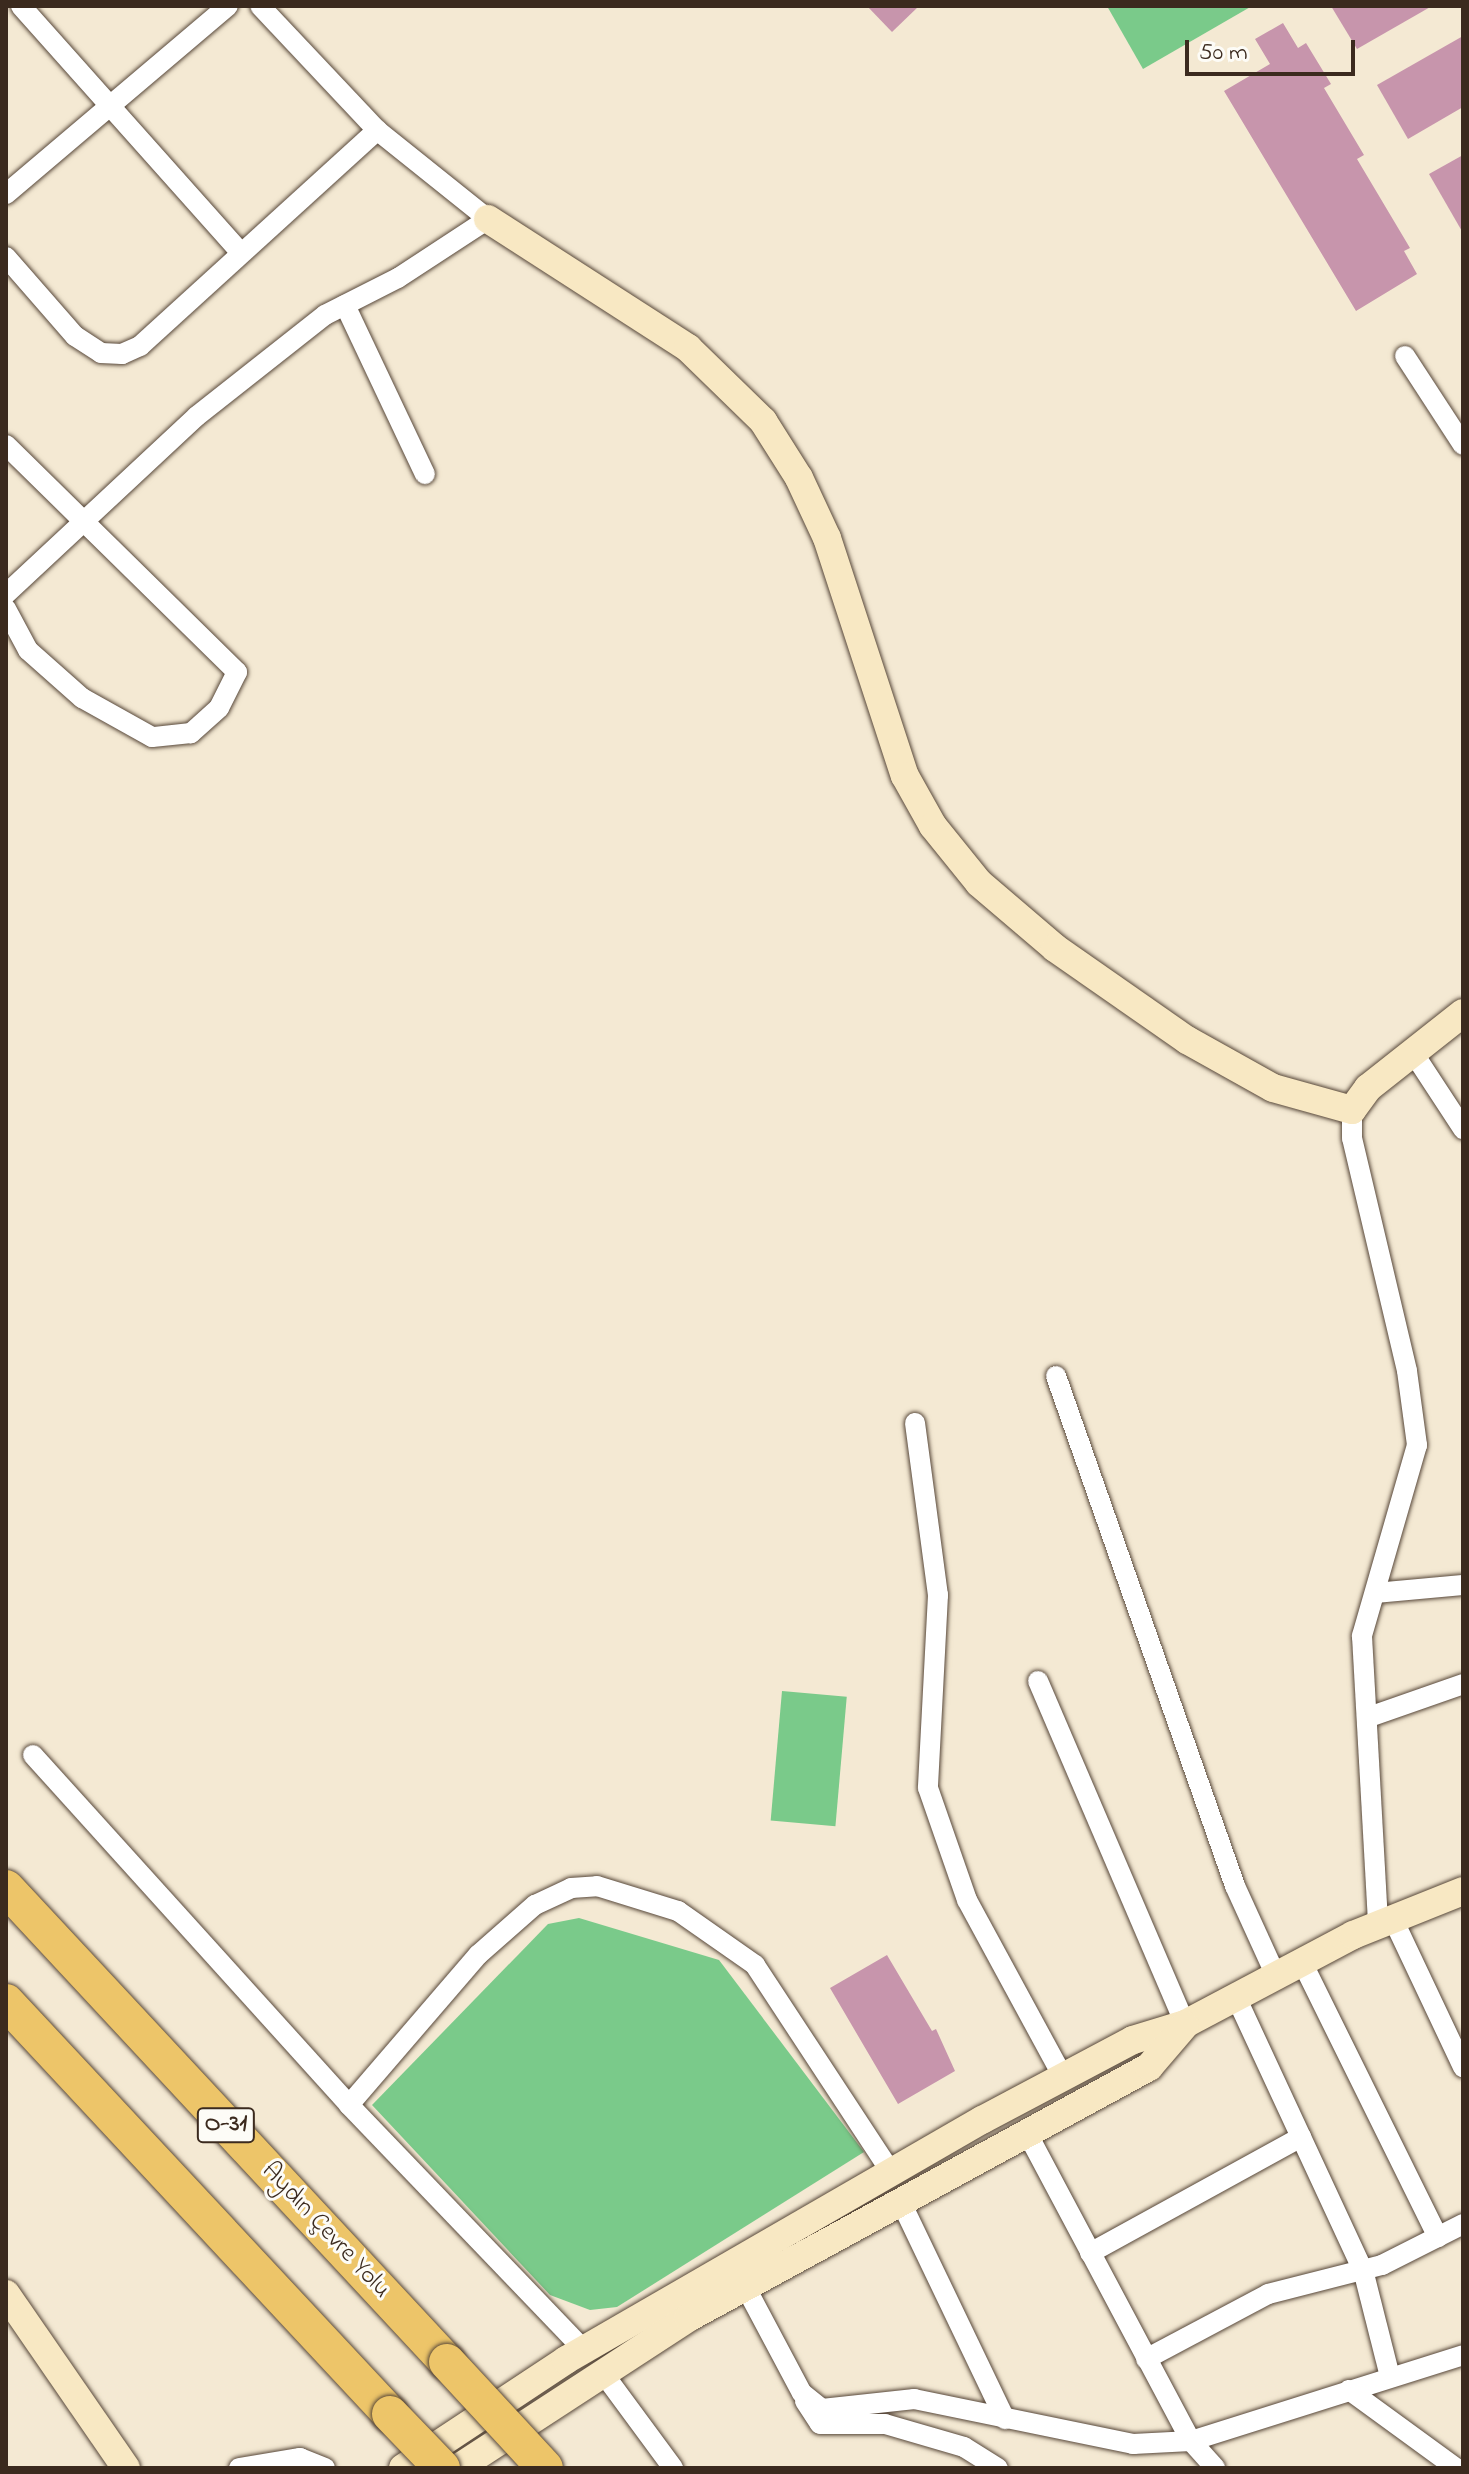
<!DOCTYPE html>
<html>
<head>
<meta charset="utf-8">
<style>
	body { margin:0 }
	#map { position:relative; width:1469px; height:2474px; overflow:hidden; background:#f4e9d3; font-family:"Indie Flower",sans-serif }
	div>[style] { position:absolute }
	.green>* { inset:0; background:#7aca8a; transform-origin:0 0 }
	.building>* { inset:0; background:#c795ac }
	.roads { filter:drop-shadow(0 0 2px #574739) drop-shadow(0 0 2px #574739) }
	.street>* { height:20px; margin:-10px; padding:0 10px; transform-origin:10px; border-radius:10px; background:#fff }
	.secondary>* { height:28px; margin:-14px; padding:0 14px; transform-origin:14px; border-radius:14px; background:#f8e8c3 }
	.highway>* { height:36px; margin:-18px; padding:0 18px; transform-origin:18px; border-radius:18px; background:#edc569 }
	.bridges { filter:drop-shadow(0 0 2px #574739) drop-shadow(0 0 2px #574739) }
	.highway-bridge>* { height:36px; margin:-18px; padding:0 18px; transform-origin:18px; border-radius:18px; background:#edc569 }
	span { translate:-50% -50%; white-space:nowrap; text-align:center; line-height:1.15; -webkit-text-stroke:6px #fdfcf7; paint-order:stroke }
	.shield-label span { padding:2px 6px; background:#fdfcf7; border:2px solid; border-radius:6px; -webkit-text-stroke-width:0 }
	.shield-label { font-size:24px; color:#3b2a1e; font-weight:700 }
	.street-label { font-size:26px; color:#3b2a1e }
	.frame { position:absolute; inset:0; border:8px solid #3b2a1e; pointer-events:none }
	.scale { position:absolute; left:1185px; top:40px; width:170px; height:36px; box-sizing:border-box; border:4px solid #3b2a1e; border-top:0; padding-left:10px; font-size:24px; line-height:28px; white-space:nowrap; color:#3b2a1e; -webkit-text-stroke:6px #fdfcf7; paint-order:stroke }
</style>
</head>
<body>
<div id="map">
	<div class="green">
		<i style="clip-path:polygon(1107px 6px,1252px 6px,1143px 69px)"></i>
		<i style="left:782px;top:1691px;width:65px;height:130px;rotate:5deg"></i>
		<i style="clip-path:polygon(579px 1918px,719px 1960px,864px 2152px,617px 2307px,590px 2310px,550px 2295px,372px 2105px,548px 1924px)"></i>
	</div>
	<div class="building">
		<i style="clip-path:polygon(867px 6px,919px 6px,892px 32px)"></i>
		<i style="clip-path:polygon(1331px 6px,1432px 6px,1357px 49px)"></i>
		<i style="clip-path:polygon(1283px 23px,1298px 48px,1306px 43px,1331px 84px,1324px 88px,1364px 155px,1357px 159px,1410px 248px,1404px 251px,1417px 274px,1356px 311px,1224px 91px,1270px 64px,1255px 39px)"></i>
		<i style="clip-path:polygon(1463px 36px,1463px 107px,1408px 139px,1377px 85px)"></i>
		<i style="clip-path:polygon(1463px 155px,1463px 233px,1429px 174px)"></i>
		<i style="clip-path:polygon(887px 1955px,932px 2031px,936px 2029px,955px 2071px,898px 2104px,830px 1988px)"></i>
	</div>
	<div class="roads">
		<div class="street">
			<i style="left:21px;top:6px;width:328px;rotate:48.3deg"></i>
			<i style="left:6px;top:194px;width:291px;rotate:-40.3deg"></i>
			<i style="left:6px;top:257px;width:105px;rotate:48.9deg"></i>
			<i style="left:75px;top:336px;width:31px;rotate:33deg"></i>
			<i style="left:101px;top:353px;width:21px;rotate:3deg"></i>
			<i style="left:122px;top:354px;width:20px;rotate:-24deg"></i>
			<i style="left:140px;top:346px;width:321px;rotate:-42.3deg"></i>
			<i style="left:345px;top:305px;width:187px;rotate:64.7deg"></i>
			<i style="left:1405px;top:356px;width:106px;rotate:56.9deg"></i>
			<i style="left:6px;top:445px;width:324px;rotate:44.5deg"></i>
			<i style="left:237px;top:672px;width:40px;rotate:116.6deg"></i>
			<i style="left:219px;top:708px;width:38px;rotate:138deg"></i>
			<i style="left:191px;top:733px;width:39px;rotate:174deg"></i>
			<i style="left:152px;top:737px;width:80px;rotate:-150.9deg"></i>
			<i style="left:82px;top:698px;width:72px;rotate:-138.4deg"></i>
			<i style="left:28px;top:650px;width:47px;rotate:-118.2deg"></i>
			<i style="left:6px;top:594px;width:261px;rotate:-43deg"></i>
			<i style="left:197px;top:416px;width:163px;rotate:-38.3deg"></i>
			<i style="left:325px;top:315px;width:82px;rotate:-26.9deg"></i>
			<i style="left:398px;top:278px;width:108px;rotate:-33.2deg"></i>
			<i style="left:488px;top:219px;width:142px;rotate:-141.3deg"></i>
			<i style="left:377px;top:130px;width:170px;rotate:-133.3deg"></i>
			<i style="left:1414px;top:1054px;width:90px;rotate:56.8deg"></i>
			<i style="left:1352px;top:1110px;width:28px;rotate:90deg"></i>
			<i style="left:1352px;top:1138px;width:239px;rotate:76.7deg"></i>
			<i style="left:1407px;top:1371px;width:75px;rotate:82.3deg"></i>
			<i style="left:1417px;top:1445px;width:199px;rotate:106.1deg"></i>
			<i style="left:1362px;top:1636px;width:289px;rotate:86.8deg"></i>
			<i style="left:1056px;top:1376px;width:541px;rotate:70.66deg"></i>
			<i style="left:1235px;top:1886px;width:99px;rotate:65.5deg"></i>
			<i style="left:915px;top:1423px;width:174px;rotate:82.4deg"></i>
			<i style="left:938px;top:1595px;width:193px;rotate:93deg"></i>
			<i style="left:928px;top:1788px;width:119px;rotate:70.8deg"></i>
			<i style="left:967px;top:1900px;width:201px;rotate:61.5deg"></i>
			<i style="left:1375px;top:1593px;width:88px;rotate:-5.2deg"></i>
			<i style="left:1038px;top:1681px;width:373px;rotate:66.8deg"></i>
			<i style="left:1369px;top:1717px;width:100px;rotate:-19.3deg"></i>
			<i style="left:33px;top:1755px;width:472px;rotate:47.9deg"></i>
			<i style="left:349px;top:2105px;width:339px;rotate:46.2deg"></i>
			<i style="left:1393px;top:1919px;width:164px;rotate:64.7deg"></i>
			<i style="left:1302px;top:1962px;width:307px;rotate:63.7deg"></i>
			<i style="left:1236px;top:1997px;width:301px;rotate:65.1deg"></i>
			<i style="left:1363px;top:2270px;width:110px;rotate:75.8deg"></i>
			<i style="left:349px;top:2105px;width:198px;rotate:-49.3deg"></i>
			<i style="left:478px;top:1955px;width:76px;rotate:-41.3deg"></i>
			<i style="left:535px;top:1905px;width:40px;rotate:-25deg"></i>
			<i style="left:571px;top:1888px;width:26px;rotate:-4deg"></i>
			<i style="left:597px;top:1886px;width:85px;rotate:17.2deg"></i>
			<i style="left:678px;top:1911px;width:94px;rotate:35deg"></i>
			<i style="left:755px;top:1965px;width:248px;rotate:56.7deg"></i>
			<i style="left:1026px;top:2131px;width:351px;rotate:62deg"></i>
			<i style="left:1191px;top:2441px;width:36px;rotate:48deg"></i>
			<i style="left:900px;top:2200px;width:243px;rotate:64.4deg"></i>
			<i style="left:1090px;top:2253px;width:241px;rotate:-28.8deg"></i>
			<i style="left:745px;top:2286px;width:121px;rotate:62deg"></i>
			<i style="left:802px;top:2393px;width:26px;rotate:39deg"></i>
			<i style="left:822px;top:2409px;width:93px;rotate:-6.2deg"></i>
			<i style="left:914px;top:2399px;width:224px;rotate:11.6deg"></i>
			<i style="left:1133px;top:2444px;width:58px;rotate:-3deg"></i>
			<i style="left:1191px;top:2441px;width:285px;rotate:-17.5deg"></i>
			<i style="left:1146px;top:2359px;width:138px;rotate:-28deg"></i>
			<i style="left:1268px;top:2294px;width:118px;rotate:-14.3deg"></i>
			<i style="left:1382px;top:2265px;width:91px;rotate:-26.8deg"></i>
			<i style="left:603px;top:2373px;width:118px;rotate:53.6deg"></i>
			<i style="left:1349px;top:2390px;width:132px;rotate:36.1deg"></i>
			<i style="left:805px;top:2401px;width:27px;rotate:57deg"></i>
			<i style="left:820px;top:2424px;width:65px"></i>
			<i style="left:885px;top:2424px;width:82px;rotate:16.2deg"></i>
			<i style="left:964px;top:2447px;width:40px;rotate:32deg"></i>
			<i style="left:239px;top:2468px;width:62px;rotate:-9.3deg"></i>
			<i style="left:300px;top:2458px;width:27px;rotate:22deg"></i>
		</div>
		<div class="secondary">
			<i style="left:488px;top:219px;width:238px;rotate:32.8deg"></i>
			<i style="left:688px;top:348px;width:105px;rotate:44.2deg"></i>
			<i style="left:763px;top:421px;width:67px;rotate:57.7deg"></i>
			<i style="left:799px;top:478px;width:66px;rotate:65deg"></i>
			<i style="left:827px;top:538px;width:250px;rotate:71.9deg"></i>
			<i style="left:905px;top:776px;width:57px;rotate:60.8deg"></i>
			<i style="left:933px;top:826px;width:73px;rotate:51.1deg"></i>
			<i style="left:979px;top:883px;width:100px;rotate:40.5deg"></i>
			<i style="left:1055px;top:948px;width:161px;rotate:34.9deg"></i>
			<i style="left:1187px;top:1040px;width:98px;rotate:29.2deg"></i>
			<i style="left:1273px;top:1088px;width:82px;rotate:15.6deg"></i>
			<i style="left:1352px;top:1110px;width:27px;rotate:-54deg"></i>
			<i style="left:1368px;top:1088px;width:121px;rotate:-38.3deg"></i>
			<i style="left:6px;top:2294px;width:211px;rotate:55.4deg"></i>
			<i style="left:403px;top:2468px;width:196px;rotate:-33.5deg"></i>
			<i style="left:566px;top:2360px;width:480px;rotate:-30deg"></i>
			<i style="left:982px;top:2120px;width:171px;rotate:-27.9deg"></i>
			<i style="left:1133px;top:2040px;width:54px;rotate:-17.1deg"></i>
			<i style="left:1185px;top:2024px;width:190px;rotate:-27.9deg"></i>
			<i style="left:1353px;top:1935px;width:118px;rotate:-21.8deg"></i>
			<i style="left:458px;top:2468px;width:275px;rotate:-33.1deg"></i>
			<i style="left:688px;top:2318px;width:525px;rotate:-28.57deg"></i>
			<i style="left:1149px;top:2067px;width:55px;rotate:-49.4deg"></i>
		</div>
		<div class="highway">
			<i style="left:6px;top:1888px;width:647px;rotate:47.07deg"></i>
			<i style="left:6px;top:2002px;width:563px;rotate:47.01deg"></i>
		</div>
	</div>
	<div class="bridges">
		<div class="highway-bridge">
			<i style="left:447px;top:2362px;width:144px;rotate:47.2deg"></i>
			<i style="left:390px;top:2414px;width:75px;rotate:46.1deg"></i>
		</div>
	</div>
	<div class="shield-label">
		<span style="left:226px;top:2125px">O-31</span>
	</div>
	<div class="street-label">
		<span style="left:325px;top:2231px;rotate:47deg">Aydın Çevre Yolu</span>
	</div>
	<div class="frame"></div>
	<div class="scale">50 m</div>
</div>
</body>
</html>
